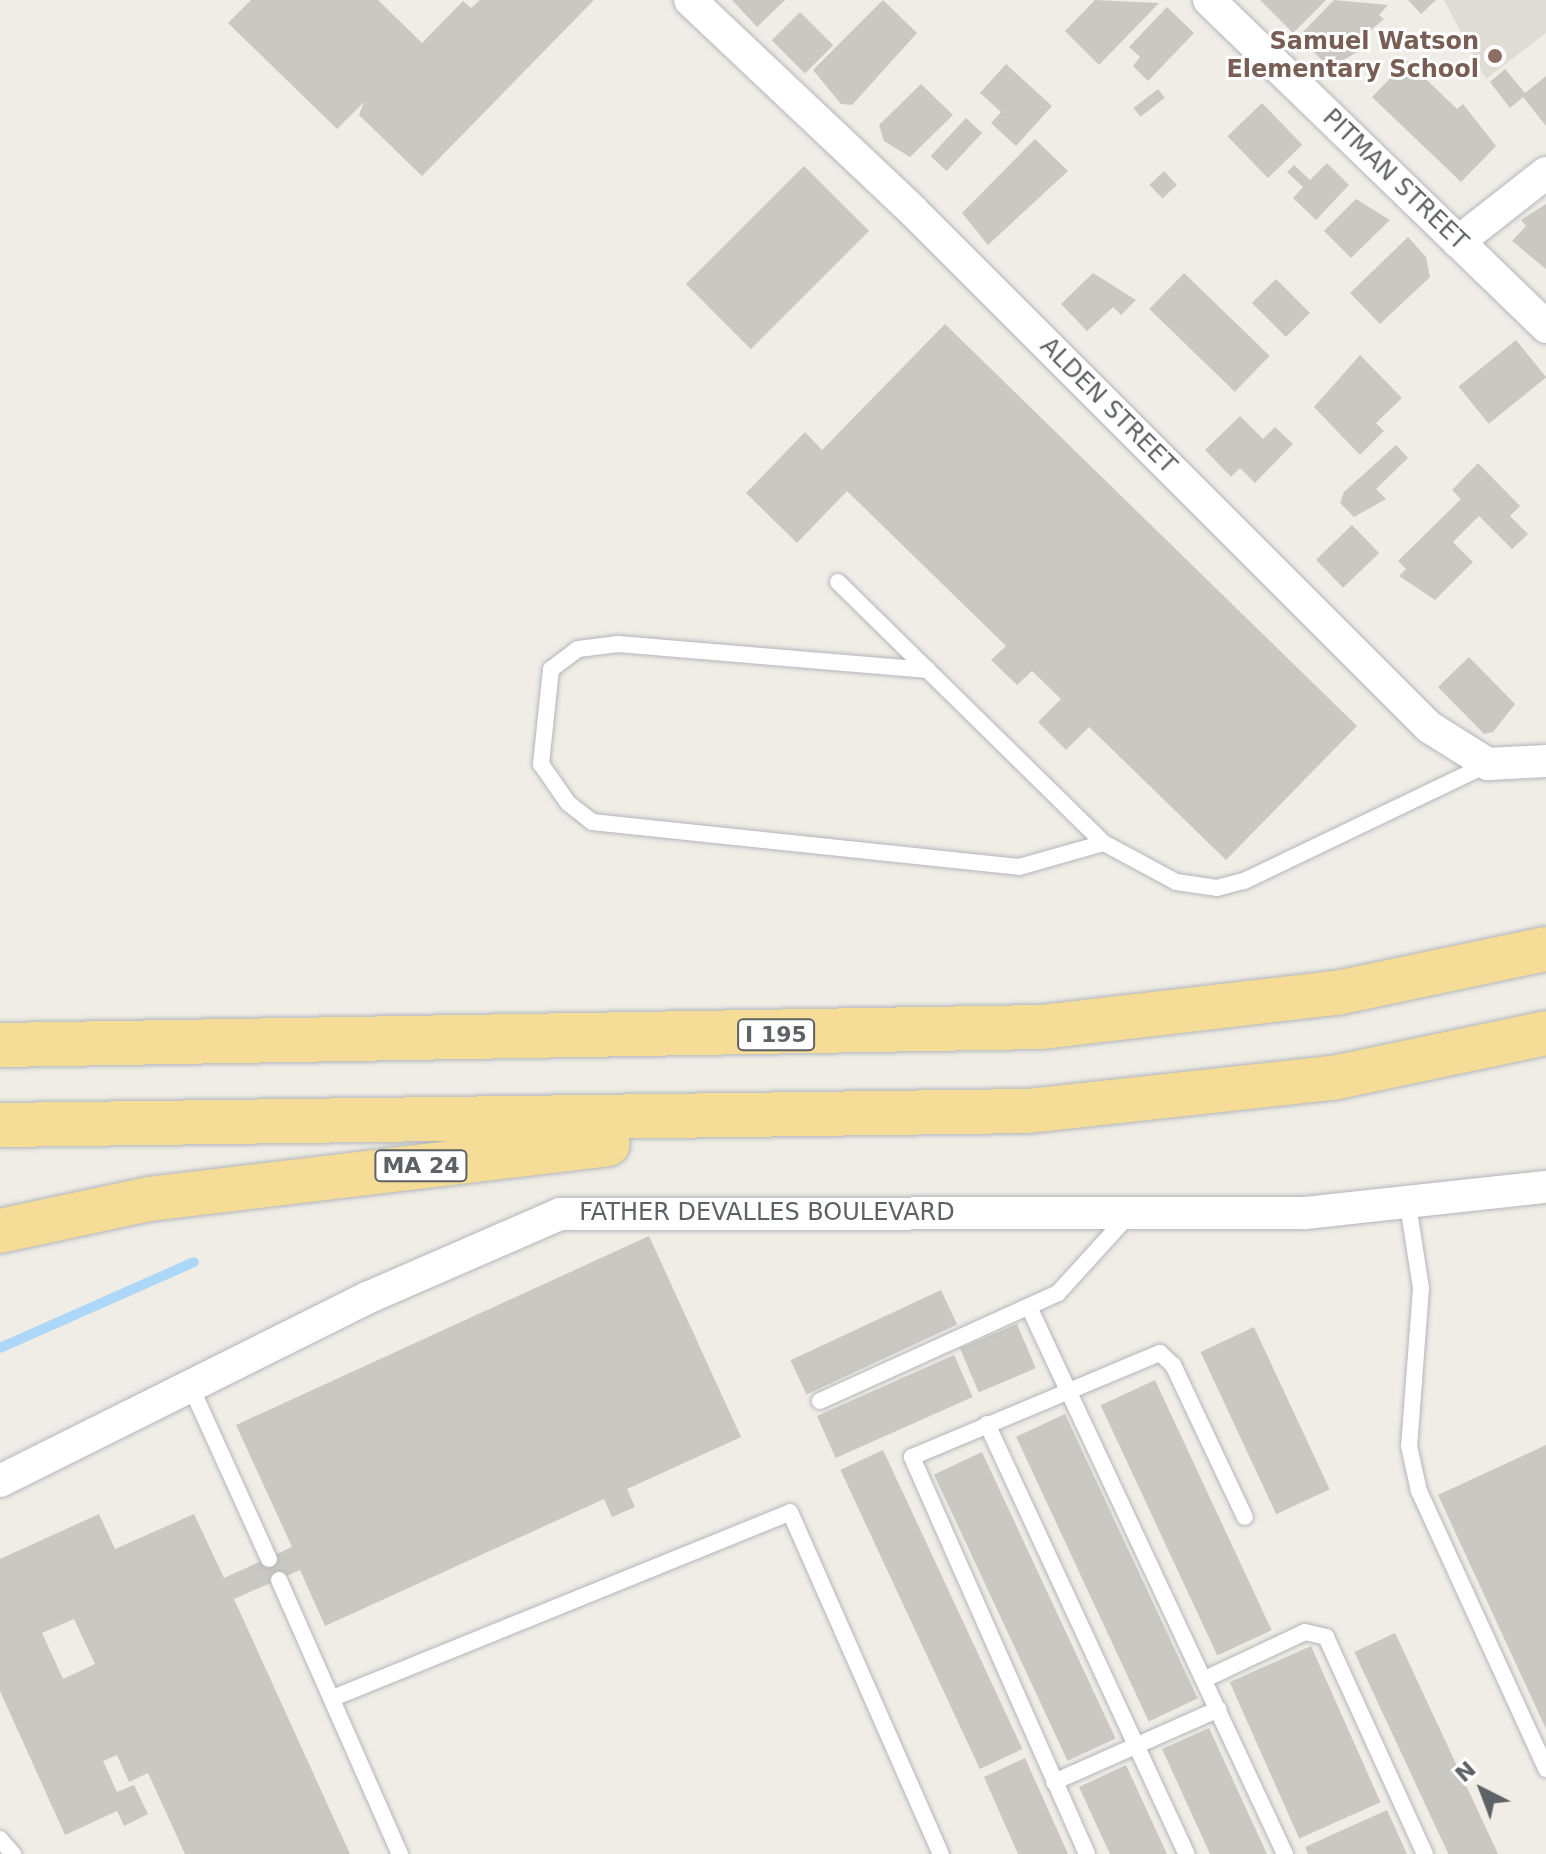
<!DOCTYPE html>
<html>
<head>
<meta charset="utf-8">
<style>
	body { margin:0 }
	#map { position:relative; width:1546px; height:1854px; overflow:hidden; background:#efede6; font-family:"DejaVu Sans",sans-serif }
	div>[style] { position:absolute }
	.education>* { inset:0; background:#dedcd4 }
	.stream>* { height:10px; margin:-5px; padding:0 5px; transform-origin:5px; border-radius:5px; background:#acd7f9 }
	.building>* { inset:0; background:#cac8c2; transform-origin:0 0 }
	.roads { filter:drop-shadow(0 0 2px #b3b6ba) drop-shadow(0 0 2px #b3b6ba) }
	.service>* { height:16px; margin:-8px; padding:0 8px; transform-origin:8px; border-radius:8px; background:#fff }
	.minor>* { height:32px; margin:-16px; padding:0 16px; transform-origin:16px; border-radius:16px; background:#fff }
	.motorway>* { height:44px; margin:-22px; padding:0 22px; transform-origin:22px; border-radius:22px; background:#f5dd97 }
	.dots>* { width:22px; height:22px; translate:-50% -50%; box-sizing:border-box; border:4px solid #fff; border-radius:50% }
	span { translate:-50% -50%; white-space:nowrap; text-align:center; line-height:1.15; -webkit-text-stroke:6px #fff; paint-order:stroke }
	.shield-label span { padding:2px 6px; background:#fff; border:2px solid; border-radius:6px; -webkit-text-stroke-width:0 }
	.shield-label { font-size:22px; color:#5e6165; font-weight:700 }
	.education-label { font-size:24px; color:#785e54; font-weight:700 }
	.right { translate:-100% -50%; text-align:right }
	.street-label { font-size:24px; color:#5e6165 }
	.north { position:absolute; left:1442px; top:1750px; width:80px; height:80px; -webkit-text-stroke:6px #fff; paint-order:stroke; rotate:318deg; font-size:22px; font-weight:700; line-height:32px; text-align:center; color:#5e6165 }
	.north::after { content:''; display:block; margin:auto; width:28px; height:36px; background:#5e6165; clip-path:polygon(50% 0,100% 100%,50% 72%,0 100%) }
</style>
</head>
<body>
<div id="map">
	<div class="education">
		<i style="clip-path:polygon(1444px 0,1546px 0,1546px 33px,1486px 79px)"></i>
	</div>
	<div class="stream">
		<i style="left:0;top:1348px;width:212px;rotate:-23.9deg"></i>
	</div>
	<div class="building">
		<i style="clip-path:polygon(251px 0,378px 0,422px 43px,463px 1px,471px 8px,480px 0,594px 0,422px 176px,359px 115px,364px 102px,337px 129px,228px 23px)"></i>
		<i style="clip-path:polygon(732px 0,785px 0,757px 27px)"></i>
		<i style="clip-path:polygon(883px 0,917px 33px,852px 105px,841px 104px,813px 70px)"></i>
		<i style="clip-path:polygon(1095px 0,1159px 3px,1099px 65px,1065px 31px)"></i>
		<i style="clip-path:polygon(1260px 0,1326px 0,1293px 33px)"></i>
		<i style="clip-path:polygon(1334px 0,1388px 5px,1379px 15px,1384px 19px,1351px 47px,1357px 52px,1330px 68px,1298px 37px)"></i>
		<i style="clip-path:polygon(1408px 0,1436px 0,1421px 14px)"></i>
		<i style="clip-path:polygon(1167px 7px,1194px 33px,1148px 81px,1133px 66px,1140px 57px,1129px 47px)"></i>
		<i style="left:800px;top:12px;width:47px;height:40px;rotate:45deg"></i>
		<i style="clip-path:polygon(1407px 61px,1457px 109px,1463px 104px,1496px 146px,1461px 182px,1372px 97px)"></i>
		<i style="clip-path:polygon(1006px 64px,1052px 106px,1016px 146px,991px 123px,1001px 112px,980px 93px)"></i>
		<i style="clip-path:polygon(1505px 69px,1525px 93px,1546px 76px,1546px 126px,1523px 97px,1510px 108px,1490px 82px)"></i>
		<i style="clip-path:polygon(921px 84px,953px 115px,910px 157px,884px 141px,879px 125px)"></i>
		<i style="left:1158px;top:89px;width:11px;height:31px;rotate:52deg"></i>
		<i style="left:1262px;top:103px;width:58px;height:48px;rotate:46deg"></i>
		<i style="left:966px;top:118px;width:22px;height:52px;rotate:43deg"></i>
		<i style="clip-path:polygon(1035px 139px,1068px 171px,988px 245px,962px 213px)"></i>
		<i style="clip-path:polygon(1327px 163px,1349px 185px,1316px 220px,1293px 198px,1303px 187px,1287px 172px,1294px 165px,1310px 180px)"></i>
		<i style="left:804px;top:166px;width:92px;height:167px;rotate:45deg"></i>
		<i style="left:1164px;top:171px;width:19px;height:20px;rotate:47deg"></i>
		<i style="clip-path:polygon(1356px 199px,1390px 220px,1351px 258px,1324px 231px)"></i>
		<i style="clip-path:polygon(1546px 204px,1546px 269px,1512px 241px,1526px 226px,1521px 220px)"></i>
		<i style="clip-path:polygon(1408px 237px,1426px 257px,1430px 277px,1380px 324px,1350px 293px)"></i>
		<i style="clip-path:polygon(1093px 273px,1136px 300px,1121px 315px,1113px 307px,1087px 331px,1061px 304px)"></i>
		<i style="left:1184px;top:273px;width:119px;height:50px;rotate:44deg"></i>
		<i style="left:1276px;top:279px;width:48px;height:34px;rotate:45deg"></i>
		<i style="clip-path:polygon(945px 324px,1357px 726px,1226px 860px,1089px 727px,1066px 750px,1038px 722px,1061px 699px,1032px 671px,1017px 685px,991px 660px,1006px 646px,847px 491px,797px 543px,746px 493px,805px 432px,822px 450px)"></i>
		<i style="left:1516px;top:340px;width:48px;height:74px;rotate:51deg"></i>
		<i style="clip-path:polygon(1360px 355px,1402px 398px,1376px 423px,1384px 431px,1360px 455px,1314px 407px)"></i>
		<i style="clip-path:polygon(1240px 416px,1263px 439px,1275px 427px,1293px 444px,1255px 483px,1240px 468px,1231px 477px,1205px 450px)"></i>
		<i style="clip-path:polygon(1396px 445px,1408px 458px,1376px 489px,1386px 499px,1354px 517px,1340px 503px,1344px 492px)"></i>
		<i style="clip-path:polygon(1478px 463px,1520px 506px,1510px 516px,1528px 534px,1512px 549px,1479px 516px,1453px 542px,1473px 562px,1435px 600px,1399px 576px,1406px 569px,1398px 561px,1461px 499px,1452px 490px)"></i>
		<i style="left:1352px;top:525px;width:39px;height:50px;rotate:46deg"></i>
		<i style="clip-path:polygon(1469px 657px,1515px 704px,1493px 732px,1484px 734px,1438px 687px)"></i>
		<i style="clip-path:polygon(evenodd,649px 1236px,741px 1437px,627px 1489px,635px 1507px,612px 1517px,604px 1499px,325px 1626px,300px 1570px,234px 1599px,350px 1854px,185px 1854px,148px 1773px,129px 1782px,117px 1755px,103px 1761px,117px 1792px,134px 1785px,148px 1814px,124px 1826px,117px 1811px,65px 1835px,0 1691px,0 1559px,99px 1514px,115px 1549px,194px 1514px,224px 1578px,292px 1547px,236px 1425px,649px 1236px,74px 1619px,95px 1664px,63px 1679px,42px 1633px,74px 1619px)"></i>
		<i style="left:941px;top:1290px;width:38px;height:166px;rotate:65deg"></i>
		<i style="left:1017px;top:1324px;width:48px;height:62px;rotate:67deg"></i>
		<i style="left:1254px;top:1327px;width:179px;height:59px;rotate:65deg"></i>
		<i style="left:954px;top:1355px;width:46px;height:150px;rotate:66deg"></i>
		<i style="left:1155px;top:1380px;width:276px;height:60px;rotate:65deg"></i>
		<i style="left:1065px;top:1414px;width:314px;height:54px;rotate:65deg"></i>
		<i style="clip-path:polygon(1546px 1445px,1546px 1729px,1438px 1495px)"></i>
		<i style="left:883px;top:1450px;width:330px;height:47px;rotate:65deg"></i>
		<i style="left:982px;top:1452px;width:316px;height:53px;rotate:65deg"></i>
		<i style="left:1395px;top:1633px;width:244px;height:45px;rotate:65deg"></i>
		<i style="left:1311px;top:1646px;width:171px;height:89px;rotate:66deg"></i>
		<i style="clip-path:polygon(1209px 1728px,1267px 1854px,1210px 1854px,1162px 1749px)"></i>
		<i style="clip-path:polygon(1025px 1758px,1068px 1854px,1018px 1854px,984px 1777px)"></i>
		<i style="clip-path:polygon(1126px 1765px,1167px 1854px,1110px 1854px,1079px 1787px)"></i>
		<i style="clip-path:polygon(1387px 1810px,1407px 1854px,1308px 1854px,1305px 1847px)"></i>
	</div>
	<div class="roads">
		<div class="service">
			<i style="left:838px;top:582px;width:373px;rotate:44.5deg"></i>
			<i style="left:1104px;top:843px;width:82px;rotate:28.4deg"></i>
			<i style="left:1176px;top:882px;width:41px;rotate:8.3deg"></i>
			<i style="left:1217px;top:888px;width:28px;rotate:-15deg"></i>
			<i style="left:1244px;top:881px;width:271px;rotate:-25.6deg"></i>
			<i style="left:928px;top:670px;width:311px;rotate:-175.2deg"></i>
			<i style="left:618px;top:644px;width:40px;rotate:172.9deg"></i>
			<i style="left:578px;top:649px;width:34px;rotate:143deg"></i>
			<i style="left:551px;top:669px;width:96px;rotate:96deg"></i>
			<i style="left:541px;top:764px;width:47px;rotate:55.3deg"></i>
			<i style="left:568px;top:803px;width:31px;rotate:38deg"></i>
			<i style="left:592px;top:822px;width:429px;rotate:6deg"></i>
			<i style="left:1019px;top:867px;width:88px;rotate:-15.8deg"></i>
			<i style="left:1408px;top:1205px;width:84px;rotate:81.1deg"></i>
			<i style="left:1421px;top:1288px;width:158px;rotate:94.3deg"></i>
			<i style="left:1409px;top:1446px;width:46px;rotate:77.5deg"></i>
			<i style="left:1419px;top:1491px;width:306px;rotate:65.4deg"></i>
			<i style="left:1029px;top:1307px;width:604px;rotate:64.92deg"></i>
			<i style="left:190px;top:1385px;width:191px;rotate:65.6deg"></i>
			<i style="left:820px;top:1401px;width:261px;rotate:-24.4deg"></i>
			<i style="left:1058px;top:1293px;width:107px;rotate:-47.7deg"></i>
			<i style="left:987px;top:1424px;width:474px;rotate:65.1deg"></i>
			<i style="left:279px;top:1580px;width:300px;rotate:66.2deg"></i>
			<i style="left:1205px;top:1679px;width:110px;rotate:-25.2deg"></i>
			<i style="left:1305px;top:1632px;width:22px;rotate:13deg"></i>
			<i style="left:1326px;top:1637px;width:239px;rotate:65.5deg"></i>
			<i style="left:333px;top:1698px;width:493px;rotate:-22.1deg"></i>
			<i style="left:790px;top:1512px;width:374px;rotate:66.2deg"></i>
			<i style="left:1054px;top:1782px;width:180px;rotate:-23.9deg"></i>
			<i style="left:0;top:1839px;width:20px;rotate:49deg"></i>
			<i style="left:1087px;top:1854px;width:434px;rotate:-113.8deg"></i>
			<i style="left:912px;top:1457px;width:269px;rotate:-22.8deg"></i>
			<i style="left:1160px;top:1353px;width:18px;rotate:43deg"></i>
			<i style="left:1173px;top:1365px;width:168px;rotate:64.7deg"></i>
		</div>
		<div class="minor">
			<i style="left:690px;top:0;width:306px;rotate:43.4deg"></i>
			<i style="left:912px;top:210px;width:731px;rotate:45deg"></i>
			<i style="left:1429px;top:727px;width:70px;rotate:32.1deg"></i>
			<i style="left:1488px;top:764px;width:58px;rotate:-3deg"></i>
			<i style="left:1209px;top:0;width:470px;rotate:44.1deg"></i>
			<i style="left:1458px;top:242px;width:112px;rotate:-38.1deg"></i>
			<i style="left:0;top:1481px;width:410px;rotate:-26.5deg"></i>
			<i style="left:367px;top:1298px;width:210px;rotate:-23.5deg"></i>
			<i style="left:560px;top:1214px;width:745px;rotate:-0.08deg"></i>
			<i style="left:1305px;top:1213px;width:242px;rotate:-6.2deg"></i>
		</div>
		<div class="motorway">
			<i style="left:0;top:1045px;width:1041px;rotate:-0.99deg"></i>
			<i style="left:1041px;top:1027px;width:298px;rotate:-6.6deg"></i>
			<i style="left:1337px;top:993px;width:214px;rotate:-11.9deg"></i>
			<i style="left:0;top:1125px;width:1028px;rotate:-0.78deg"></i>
			<i style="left:1028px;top:1111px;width:307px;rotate:-6.2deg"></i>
			<i style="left:1333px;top:1078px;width:218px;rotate:-11.9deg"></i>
			<i style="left:0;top:1231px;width:152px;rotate:-12.1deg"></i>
			<i style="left:149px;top:1199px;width:462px;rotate:-6.8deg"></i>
		</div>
	</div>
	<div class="dots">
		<i style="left:1495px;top:56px;background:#8d6e63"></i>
	</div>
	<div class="shield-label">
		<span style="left:776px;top:1035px">I 195</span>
		<span style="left:421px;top:1166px">MA 24</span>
	</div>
	<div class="education-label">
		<span class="right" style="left:1479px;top:56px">Samuel Watson<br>Elementary School</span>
	</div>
	<div class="street-label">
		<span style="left:1395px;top:180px;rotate:44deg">PITMAN STREET</span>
		<span style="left:1108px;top:406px;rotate:45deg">ALDEN STREET</span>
		<span style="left:767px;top:1213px">FATHER DEVALLES BOULEVARD</span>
	</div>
	<div class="north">N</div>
</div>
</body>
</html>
